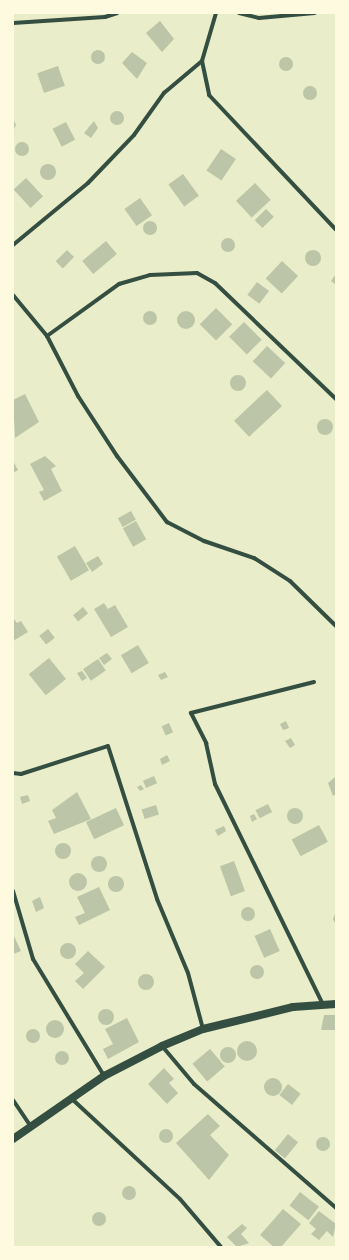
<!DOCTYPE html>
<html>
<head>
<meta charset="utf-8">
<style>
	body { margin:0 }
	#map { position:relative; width:349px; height:1260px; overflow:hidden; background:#e9edc9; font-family:"PT Sans",sans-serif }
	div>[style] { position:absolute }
	.building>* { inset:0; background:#bcc5a7; transform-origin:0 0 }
	.round { border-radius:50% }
	.minor>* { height:4px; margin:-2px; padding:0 2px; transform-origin:2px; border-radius:2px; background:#344e41 }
	.secondary>* { height:8px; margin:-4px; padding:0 4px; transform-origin:4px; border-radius:4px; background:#344e41 }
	span { translate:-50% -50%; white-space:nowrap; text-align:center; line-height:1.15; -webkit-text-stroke:3.5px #fefae0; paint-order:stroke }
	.frame { position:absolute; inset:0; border:14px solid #fefae0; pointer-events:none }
</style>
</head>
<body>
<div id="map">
	<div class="building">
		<i style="clip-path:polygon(160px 21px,174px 39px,162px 52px,146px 33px)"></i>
		<i class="round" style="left:91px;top:50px;width:14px;height:14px"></i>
		<i style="clip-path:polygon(132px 52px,147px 63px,137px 79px,122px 63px)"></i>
		<i class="round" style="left:279px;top:57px;width:14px;height:14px"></i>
		<i style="left:58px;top:66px;width:21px;height:22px;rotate:71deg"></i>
		<i class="round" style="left:303px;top:86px;width:14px;height:14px"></i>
		<i class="round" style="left:110px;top:111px;width:14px;height:14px"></i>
		<i style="clip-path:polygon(13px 119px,16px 125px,13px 131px)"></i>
		<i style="clip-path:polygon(94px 121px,98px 128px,91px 138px,84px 133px)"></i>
		<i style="left:66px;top:122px;width:20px;height:15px;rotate:63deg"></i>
		<i class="round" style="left:15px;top:142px;width:14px;height:14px"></i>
		<i style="left:221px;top:149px;width:18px;height:26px;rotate:34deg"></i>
		<i class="round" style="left:40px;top:164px;width:16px;height:16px"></i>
		<i style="left:183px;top:174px;width:27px;height:18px;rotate:54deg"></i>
		<i style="left:26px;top:178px;width:25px;height:17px;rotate:47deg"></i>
		<i style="left:255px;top:183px;width:23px;height:26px;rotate:47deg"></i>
		<i style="left:140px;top:198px;width:21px;height:19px;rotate:55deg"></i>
		<i style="left:266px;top:209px;width:11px;height:16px;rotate:45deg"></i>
		<i class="round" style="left:143px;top:221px;width:14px;height:14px"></i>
		<i class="round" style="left:221px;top:238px;width:14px;height:14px"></i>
		<i style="left:106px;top:241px;width:17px;height:31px;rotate:50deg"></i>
		<i style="left:67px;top:250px;width:10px;height:16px;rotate:45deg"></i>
		<i class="round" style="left:305px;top:250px;width:16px;height:16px"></i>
		<i style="left:282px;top:261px;width:22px;height:24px;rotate:43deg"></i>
		<i style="clip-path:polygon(336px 274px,336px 285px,331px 281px)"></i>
		<i style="left:257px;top:282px;width:15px;height:16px;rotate:37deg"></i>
		<i style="left:216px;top:308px;width:23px;height:23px;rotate:45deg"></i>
		<i class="round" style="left:143px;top:311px;width:14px;height:14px"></i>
		<i class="round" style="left:177px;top:311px;width:18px;height:18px"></i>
		<i style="left:244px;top:322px;width:25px;height:21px;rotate:45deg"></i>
		<i style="left:267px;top:346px;width:25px;height:21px;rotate:43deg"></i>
		<i class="round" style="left:230px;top:375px;width:16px;height:16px"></i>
		<i style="left:267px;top:390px;width:22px;height:45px;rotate:47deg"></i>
		<i style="clip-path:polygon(25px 394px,39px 422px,15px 438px,13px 400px)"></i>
		<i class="round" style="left:317px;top:419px;width:16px;height:16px"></i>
		<i style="clip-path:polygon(45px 456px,56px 466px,51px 469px,62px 491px,44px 501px,39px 492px,44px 490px,30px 464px)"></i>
		<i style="clip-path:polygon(13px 461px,18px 470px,13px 473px)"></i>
		<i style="left:131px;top:511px;width:10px;height:15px;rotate:61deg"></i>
		<i style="left:136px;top:521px;width:21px;height:15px;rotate:61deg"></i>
		<i style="left:75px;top:546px;width:28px;height:21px;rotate:60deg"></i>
		<i style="clip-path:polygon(98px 556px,103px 564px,92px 572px,86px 563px)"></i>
		<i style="clip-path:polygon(104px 603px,108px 609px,115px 605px,128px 627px,111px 637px,94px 609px)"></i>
		<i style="left:83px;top:607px;width:8px;height:13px;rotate:50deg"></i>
		<i style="clip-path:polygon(13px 618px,17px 623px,21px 621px,28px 632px,13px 641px)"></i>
		<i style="left:48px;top:629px;width:11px;height:11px;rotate:52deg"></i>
		<i style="left:138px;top:645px;width:21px;height:20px;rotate:59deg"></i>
		<i style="clip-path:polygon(107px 653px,112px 659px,104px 665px,99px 658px)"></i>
		<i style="left:49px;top:658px;width:27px;height:26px;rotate:51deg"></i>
		<i style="left:98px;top:659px;width:14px;height:18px;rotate:56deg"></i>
		<i style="clip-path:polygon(82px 671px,87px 678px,82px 681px,77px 673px)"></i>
		<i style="clip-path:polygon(165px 672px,168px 677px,161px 680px,158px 675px)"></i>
		<i style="clip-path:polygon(286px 721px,289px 728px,283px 730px,280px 724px)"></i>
		<i style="left:169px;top:723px;width:10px;height:8px;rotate:66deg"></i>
		<i style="clip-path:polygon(291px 738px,295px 745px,290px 748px,285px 741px)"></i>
		<i style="clip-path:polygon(167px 755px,170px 761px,162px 765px,160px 759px)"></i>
		<i style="left:154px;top:776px;width:8px;height:12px;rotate:67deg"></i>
		<i style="clip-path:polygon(335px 777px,336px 794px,333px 796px,328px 783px)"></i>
		<i style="clip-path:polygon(141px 785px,144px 789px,140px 791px,137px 787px)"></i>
		<i style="clip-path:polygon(77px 792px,91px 819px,54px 834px,48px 821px,56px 818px,52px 810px)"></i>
		<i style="clip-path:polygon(28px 795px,30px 801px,22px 804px,20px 797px)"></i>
		<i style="left:268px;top:804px;width:9px;height:14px;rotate:63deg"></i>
		<i style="left:156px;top:805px;width:10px;height:15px;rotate:73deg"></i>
		<i class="round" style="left:287px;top:808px;width:16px;height:16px"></i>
		<i style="left:116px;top:808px;width:19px;height:33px;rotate:65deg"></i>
		<i style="clip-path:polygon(254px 814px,257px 819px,252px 822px,250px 816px)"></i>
		<i style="left:319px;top:825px;width:19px;height:31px;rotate:62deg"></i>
		<i style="clip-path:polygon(224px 826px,226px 831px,218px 836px,215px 830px)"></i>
		<i class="round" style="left:55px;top:843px;width:16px;height:16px"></i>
		<i class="round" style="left:91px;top:856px;width:16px;height:16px"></i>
		<i style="left:234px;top:861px;width:32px;height:15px;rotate:70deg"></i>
		<i class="round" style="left:69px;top:873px;width:18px;height:18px"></i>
		<i class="round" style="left:108px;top:876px;width:16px;height:16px"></i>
		<i style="clip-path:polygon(99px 887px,110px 910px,79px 925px,75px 917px,85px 913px,77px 897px)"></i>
		<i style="clip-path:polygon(40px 897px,44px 908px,36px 912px,32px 901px)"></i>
		<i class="round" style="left:241px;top:907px;width:14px;height:14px"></i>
		<i style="clip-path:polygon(336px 911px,336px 925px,333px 919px)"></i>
		<i style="left:270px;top:929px;width:24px;height:17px;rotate:66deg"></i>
		<i style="clip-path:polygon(13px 934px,21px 951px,13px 954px)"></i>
		<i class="round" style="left:60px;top:943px;width:16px;height:16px"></i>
		<i style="clip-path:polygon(88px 951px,105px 967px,83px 989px,75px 981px,84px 973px,75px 964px)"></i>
		<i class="round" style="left:250px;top:965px;width:14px;height:14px"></i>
		<i class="round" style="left:138px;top:974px;width:16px;height:16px"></i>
		<i class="round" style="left:98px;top:1009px;width:16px;height:16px"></i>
		<i style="clip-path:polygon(324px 1015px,336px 1015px,336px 1030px,321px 1030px)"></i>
		<i style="clip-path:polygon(127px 1018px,139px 1042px,108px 1059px,103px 1049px,113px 1044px,105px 1029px)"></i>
		<i class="round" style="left:46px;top:1020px;width:18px;height:18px"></i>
		<i class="round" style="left:26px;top:1029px;width:14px;height:14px"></i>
		<i class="round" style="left:237px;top:1041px;width:20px;height:20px"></i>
		<i class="round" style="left:220px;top:1047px;width:16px;height:16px"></i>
		<i style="left:210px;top:1049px;width:23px;height:23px;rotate:50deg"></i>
		<i class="round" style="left:55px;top:1051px;width:14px;height:14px"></i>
		<i style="clip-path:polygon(164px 1068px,174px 1079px,169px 1083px,178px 1093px,167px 1104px,148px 1084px)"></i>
		<i class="round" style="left:264px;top:1078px;width:18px;height:18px"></i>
		<i style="left:288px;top:1084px;width:16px;height:14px;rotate:38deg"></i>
		<i style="clip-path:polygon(208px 1114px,220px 1126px,210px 1135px,229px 1155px,209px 1180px,176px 1143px)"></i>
		<i class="round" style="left:159px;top:1129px;width:14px;height:14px"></i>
		<i style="left:288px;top:1134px;width:13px;height:21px;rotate:39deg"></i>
		<i class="round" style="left:316px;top:1137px;width:14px;height:14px"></i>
		<i class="round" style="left:122px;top:1186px;width:14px;height:14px"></i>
		<i style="left:300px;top:1192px;width:24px;height:17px;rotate:38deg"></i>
		<i style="clip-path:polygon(283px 1209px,301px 1224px,281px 1247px,274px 1247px,260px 1235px)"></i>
		<i style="clip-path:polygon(319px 1211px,336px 1224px,333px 1237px,327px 1231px,319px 1240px,311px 1234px,316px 1229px,309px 1223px)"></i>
		<i class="round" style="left:92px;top:1212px;width:14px;height:14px"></i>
		<i style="clip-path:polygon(242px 1224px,247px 1228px,241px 1234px,249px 1243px,237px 1247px,227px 1237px)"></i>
	</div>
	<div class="minor">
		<i style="left:216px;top:13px;width:50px;rotate:106.3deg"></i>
		<i style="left:202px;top:61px;width:35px;rotate:78deg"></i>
		<i style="left:209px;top:95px;width:185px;rotate:46.7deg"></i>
		<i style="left:239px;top:13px;width:21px;rotate:14deg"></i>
		<i style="left:259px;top:18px;width:56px;rotate:-5.1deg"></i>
		<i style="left:13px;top:23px;width:92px;rotate:-3.7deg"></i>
		<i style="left:105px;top:17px;width:13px;rotate:-18deg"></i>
		<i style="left:13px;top:245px;width:97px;rotate:-39.6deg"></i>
		<i style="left:88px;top:183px;width:66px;rotate:-46.2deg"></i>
		<i style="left:134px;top:135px;width:52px;rotate:-54.5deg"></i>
		<i style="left:164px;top:93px;width:50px;rotate:-40.1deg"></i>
		<i style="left:13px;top:295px;width:53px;rotate:50.3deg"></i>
		<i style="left:47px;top:336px;width:68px;rotate:62.7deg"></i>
		<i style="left:78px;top:396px;width:72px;rotate:57deg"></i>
		<i style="left:117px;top:456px;width:83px;rotate:52.9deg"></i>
		<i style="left:167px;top:522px;width:42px;rotate:27.2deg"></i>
		<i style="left:204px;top:541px;width:53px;rotate:18.8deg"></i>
		<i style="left:254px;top:558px;width:43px;rotate:32.6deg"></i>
		<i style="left:290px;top:581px;width:64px;rotate:44.4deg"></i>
		<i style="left:47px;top:336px;width:89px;rotate:-35.8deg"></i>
		<i style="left:119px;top:284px;width:32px;rotate:-16deg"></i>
		<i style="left:150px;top:275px;width:47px;rotate:-2.4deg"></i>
		<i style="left:197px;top:273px;width:21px;rotate:29deg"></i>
		<i style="left:215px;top:283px;width:168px;rotate:43.8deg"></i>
		<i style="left:314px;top:682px;width:127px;rotate:165.9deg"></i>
		<i style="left:191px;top:713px;width:34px;rotate:63deg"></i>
		<i style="left:206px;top:743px;width:42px;rotate:77.6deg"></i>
		<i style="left:215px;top:784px;width:245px;rotate:63.9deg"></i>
		<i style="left:13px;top:773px;width:8px;rotate:7deg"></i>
		<i style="left:21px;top:774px;width:91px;rotate:-17.8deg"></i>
		<i style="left:108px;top:746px;width:161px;rotate:72.2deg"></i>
		<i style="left:157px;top:899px;width:80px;rotate:67.3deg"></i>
		<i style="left:188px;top:973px;width:58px;rotate:75deg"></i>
		<i style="left:13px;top:891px;width:71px;rotate:73.6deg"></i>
		<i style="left:33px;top:959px;width:137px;rotate:58.7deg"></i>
		<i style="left:162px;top:1046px;width:50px;rotate:49.9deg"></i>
		<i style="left:194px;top:1084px;width:189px;rotate:41.1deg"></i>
		<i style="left:72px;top:1099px;width:147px;rotate:42.8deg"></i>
		<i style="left:180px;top:1199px;width:63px;rotate:49.5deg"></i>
		<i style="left:13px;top:1100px;width:30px;rotate:56deg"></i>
	</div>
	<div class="secondary">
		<i style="left:13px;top:1139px;width:111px;rotate:-34.7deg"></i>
		<i style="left:104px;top:1076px;width:65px;rotate:-27.3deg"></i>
		<i style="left:162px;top:1046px;width:44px;rotate:-22.5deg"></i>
		<i style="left:203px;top:1029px;width:93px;rotate:-13.7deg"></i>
		<i style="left:293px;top:1007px;width:43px;rotate:-4deg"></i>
	</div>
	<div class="frame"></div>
</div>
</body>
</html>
